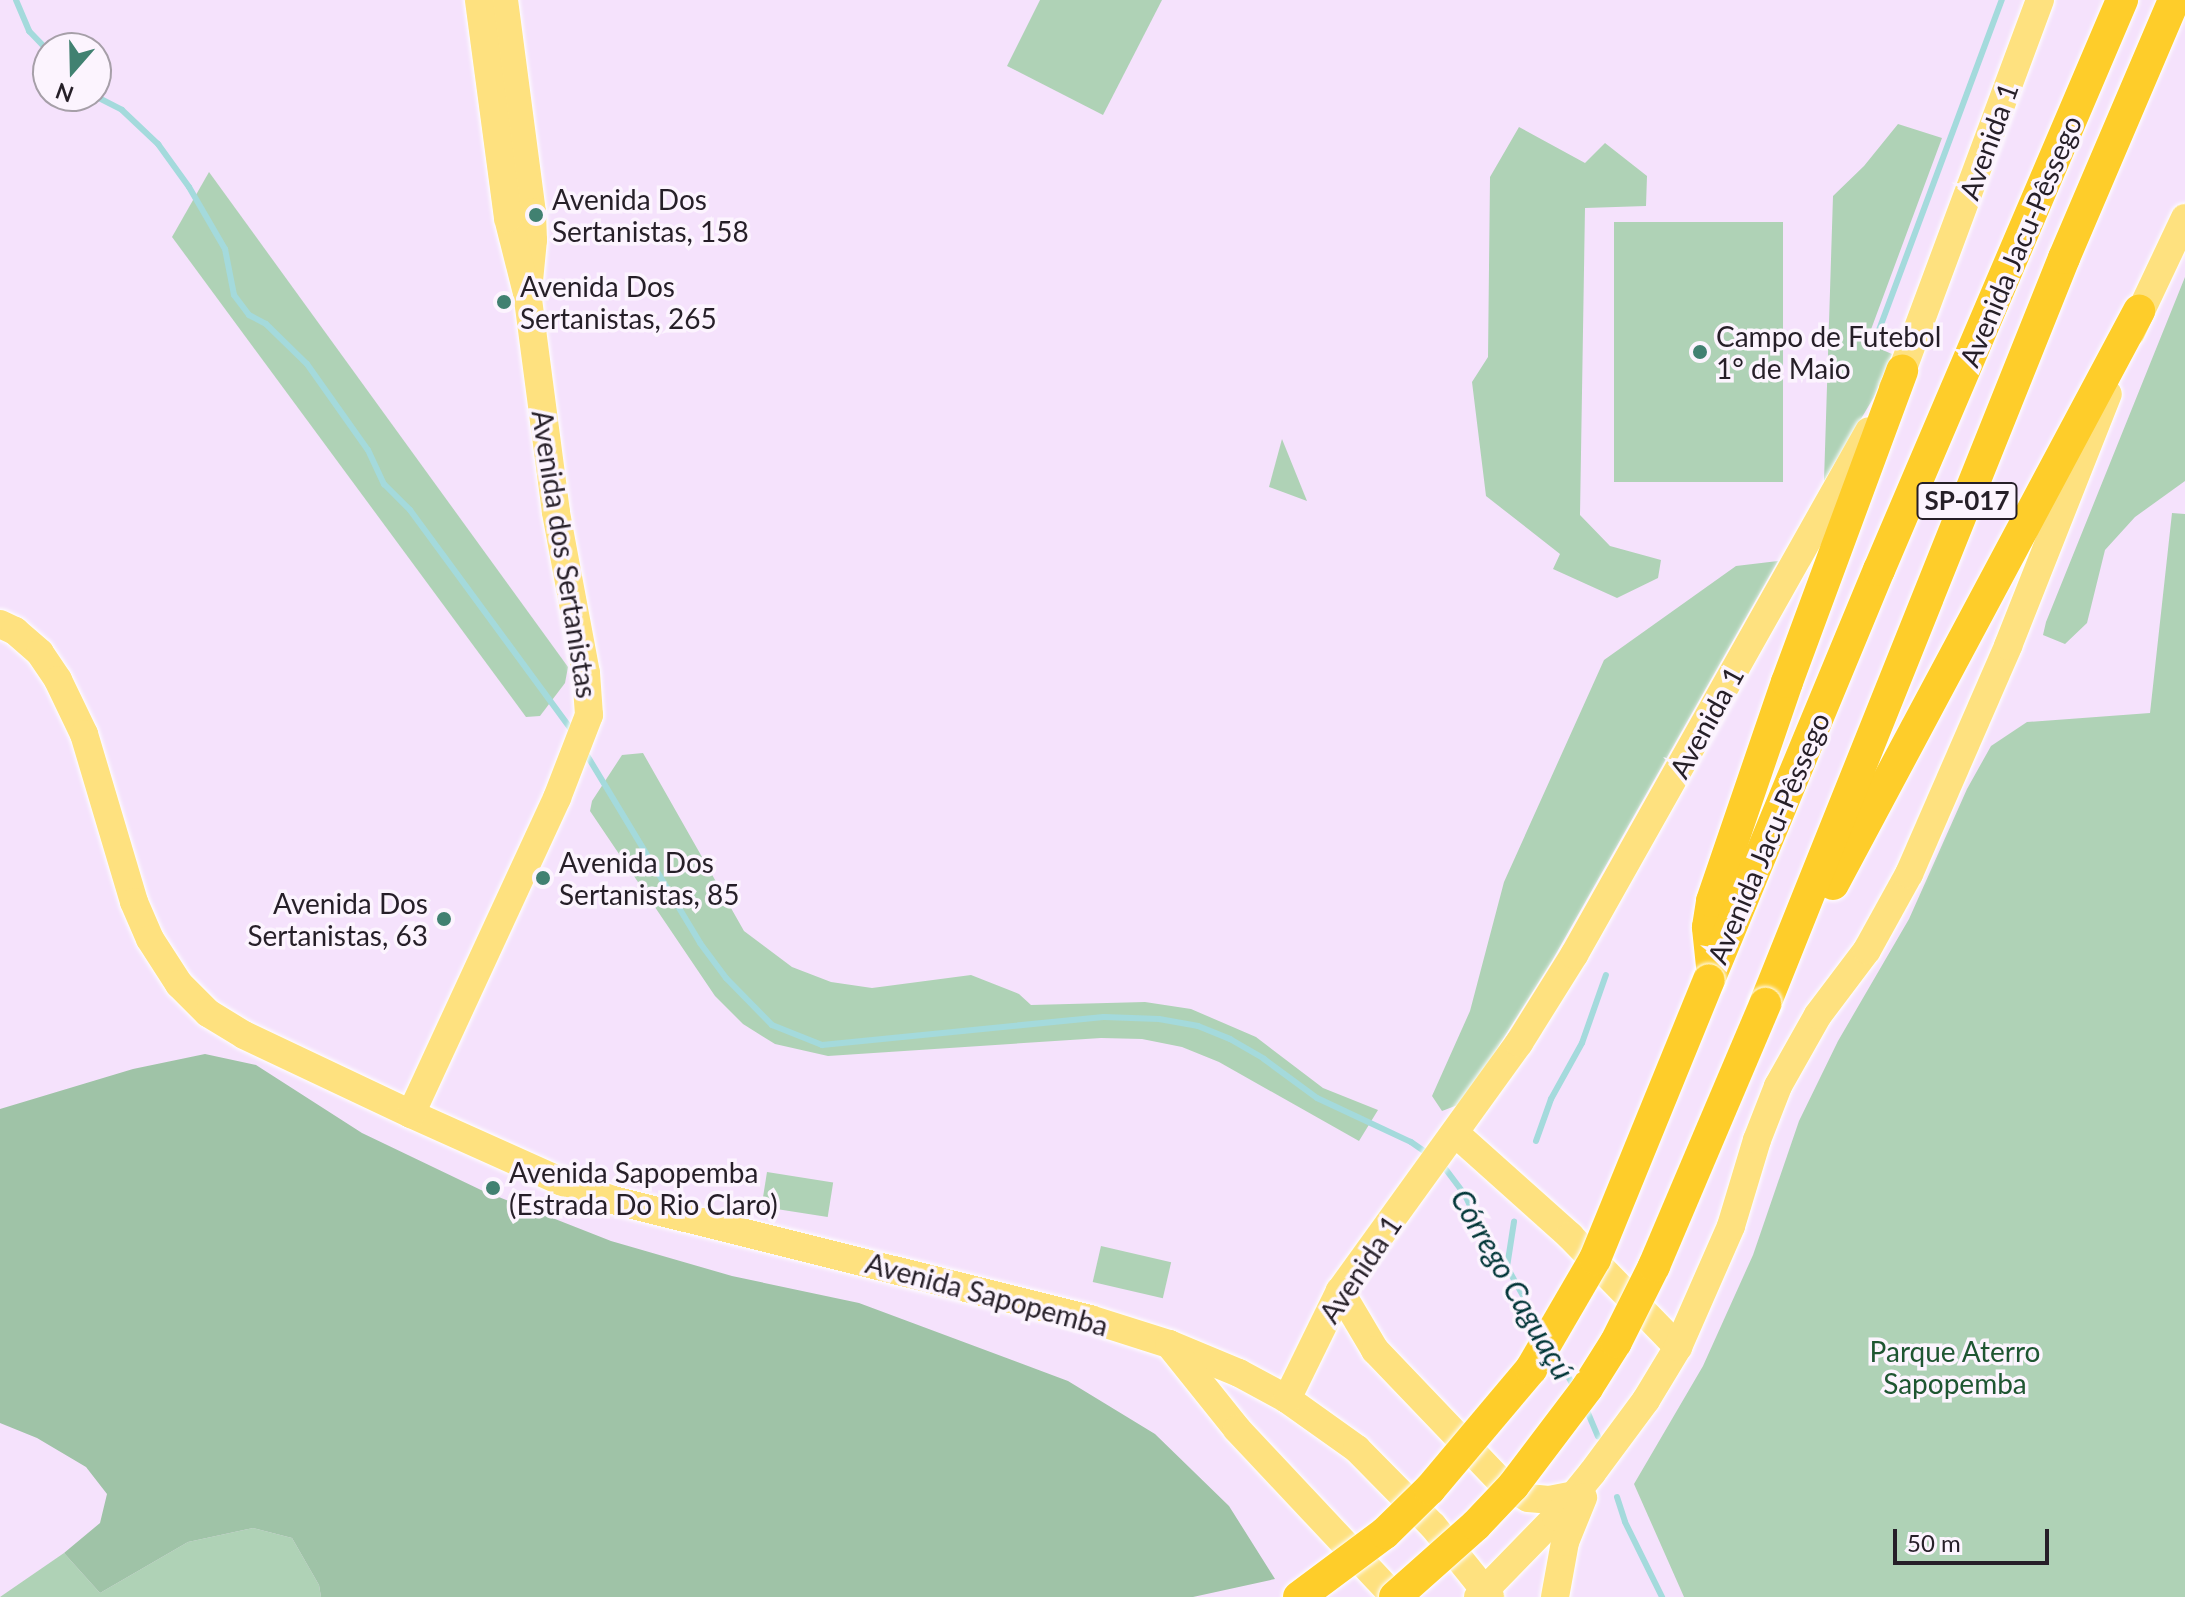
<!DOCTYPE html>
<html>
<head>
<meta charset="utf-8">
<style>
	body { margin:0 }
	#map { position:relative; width:2185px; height:1597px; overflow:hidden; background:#f5e2fc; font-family:Lato,sans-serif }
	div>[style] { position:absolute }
	.green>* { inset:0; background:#afd2b6; transform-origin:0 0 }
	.forest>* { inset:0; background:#9fc3a7 }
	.stream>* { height:6px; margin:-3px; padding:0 3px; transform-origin:3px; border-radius:3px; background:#a4dadc }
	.roads { filter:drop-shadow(0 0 2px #fff) drop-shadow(0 0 2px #fff) }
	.major>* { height:28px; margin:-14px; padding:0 14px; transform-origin:14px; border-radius:14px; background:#fee17f }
	.highway>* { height:32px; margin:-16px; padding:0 16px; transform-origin:16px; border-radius:16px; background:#fecd2a }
	.bridges { filter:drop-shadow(0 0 2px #fff) drop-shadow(0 0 2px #fff) }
	.highway-bridge>* { height:32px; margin:-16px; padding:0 16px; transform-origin:16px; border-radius:16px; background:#fecd2a }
	.dots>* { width:22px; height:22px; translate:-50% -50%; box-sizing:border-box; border:4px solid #fcf4fe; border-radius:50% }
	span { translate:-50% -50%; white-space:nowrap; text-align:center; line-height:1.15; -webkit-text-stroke:7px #fcf4fe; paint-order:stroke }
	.shield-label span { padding:2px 6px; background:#fcf4fe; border:2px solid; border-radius:6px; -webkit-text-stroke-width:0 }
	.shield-label { font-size:26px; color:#261f28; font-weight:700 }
	.street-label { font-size:28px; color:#261f28 }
	.poi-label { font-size:28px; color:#261f28 }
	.left { translate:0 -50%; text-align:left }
	.right { translate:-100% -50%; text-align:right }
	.park-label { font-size:28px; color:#1e5631 }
	.water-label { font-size:30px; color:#003537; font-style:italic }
	.north { position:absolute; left:32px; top:32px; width:80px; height:80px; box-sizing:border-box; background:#fcf4fe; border:2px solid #a69fa8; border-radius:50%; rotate:200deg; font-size:22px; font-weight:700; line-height:32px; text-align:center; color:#261f28 }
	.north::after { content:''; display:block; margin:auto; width:28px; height:36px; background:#418171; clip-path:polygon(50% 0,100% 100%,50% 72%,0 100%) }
	.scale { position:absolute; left:1893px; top:1529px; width:156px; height:36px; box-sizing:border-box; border:4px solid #261f28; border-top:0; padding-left:10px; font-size:24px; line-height:28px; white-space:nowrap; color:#261f28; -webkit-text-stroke:6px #fcf4fe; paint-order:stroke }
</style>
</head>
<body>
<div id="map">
	<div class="green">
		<i style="clip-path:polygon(1040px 0,1162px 0,1103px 115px,1007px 66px)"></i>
		<i style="clip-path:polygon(1898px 124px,1942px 138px,1866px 343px,1892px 354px,1874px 397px,1824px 481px,1833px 196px,1864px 166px)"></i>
		<i style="clip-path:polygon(1519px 127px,1585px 163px,1605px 143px,1647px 176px,1646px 206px,1585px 208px,1580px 515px,1610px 546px,1661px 560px,1658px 578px,1617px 598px,1553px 569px,1560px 554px,1486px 496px,1472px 382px,1488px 357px,1490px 177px)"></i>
		<i style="clip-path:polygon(209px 172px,568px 667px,565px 683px,540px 716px,526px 717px,172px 237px)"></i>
		<i style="left:1614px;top:222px;width:169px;height:260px"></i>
		<i style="clip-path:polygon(2185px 277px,2185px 481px,2135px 517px,2105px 550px,2087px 623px,2065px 644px,2043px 635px,2046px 622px)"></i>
		<i style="clip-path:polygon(1282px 439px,1307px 501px,1269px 487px)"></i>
		<i style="clip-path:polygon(2172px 513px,2185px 514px,2185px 1597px,1684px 1597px,1634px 1484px,1703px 1366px,1753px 1255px,1799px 1121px,1838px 1041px,1909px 919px,1967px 789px,1991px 746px,2027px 722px,2150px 713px)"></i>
		<i style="clip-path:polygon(1778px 561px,1552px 961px,1463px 1103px,1442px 1111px,1432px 1096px,1470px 1011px,1504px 882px,1604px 660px,1736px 566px)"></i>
		<i style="clip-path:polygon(643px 753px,744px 931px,792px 967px,831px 982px,872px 988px,971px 975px,1019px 994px,1031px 1005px,1145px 1002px,1191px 1009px,1256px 1037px,1323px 1088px,1378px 1110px,1359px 1141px,1219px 1062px,1182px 1047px,1142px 1039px,1101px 1038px,828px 1056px,775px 1044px,743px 1024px,715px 996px,590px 811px,592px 801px,622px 755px)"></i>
		<i style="left:767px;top:1172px;width:67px;height:35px;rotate:9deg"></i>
		<i style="left:1101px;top:1246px;width:72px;height:37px;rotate:13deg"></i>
		<i style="clip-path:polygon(253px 1528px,292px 1538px,319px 1585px,321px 1597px,0 1597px,64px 1553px,100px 1593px,188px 1542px)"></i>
	</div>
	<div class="forest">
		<i style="clip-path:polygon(205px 1054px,256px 1065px,362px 1133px,481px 1190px,611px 1241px,732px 1276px,859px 1303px,1068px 1381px,1155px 1434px,1229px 1506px,1275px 1579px,1193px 1597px,321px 1597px,319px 1585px,292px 1538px,253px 1528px,188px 1542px,100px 1593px,64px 1553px,100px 1523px,107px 1494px,86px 1467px,37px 1438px,0 1423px,0 1109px,133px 1069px)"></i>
	</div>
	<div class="stream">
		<i style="left:16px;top:0;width:34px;rotate:67deg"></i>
		<i style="left:29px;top:31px;width:28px;rotate:46deg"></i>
		<i style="left:95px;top:96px;width:30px;rotate:27deg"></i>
		<i style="left:122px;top:110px;width:50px;rotate:43.4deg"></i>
		<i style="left:158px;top:144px;width:53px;rotate:54.2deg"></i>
		<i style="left:189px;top:187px;width:72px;rotate:59.9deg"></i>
		<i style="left:225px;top:249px;width:47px;rotate:78.9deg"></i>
		<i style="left:234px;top:295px;width:25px;rotate:53deg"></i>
		<i style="left:249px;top:315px;width:19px;rotate:28deg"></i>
		<i style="left:266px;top:324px;width:57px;rotate:44.3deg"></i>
		<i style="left:307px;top:364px;width:105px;rotate:54.7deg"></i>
		<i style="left:368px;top:450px;width:38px;rotate:65deg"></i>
		<i style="left:384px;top:484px;width:37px;rotate:45deg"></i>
		<i style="left:410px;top:510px;width:275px;rotate:53.7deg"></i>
		<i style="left:1876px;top:338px;width:361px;rotate:-69.6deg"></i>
		<i style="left:585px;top:752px;width:223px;rotate:58.9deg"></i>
		<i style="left:700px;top:943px;width:44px;rotate:53.4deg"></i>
		<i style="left:726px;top:978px;width:66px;rotate:45.6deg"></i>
		<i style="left:772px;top:1025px;width:54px;rotate:21.8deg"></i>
		<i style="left:822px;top:1045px;width:283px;rotate:-5.7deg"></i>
		<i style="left:1104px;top:1017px;width:55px;rotate:2.1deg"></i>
		<i style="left:1159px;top:1019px;width:40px;rotate:10deg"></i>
		<i style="left:1198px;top:1026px;width:35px;rotate:22deg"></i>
		<i style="left:1230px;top:1039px;width:39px;rotate:30deg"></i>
		<i style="left:1264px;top:1059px;width:66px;rotate:36.3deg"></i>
		<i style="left:1317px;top:1098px;width:104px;rotate:25.1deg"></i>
		<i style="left:1411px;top:1142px;width:21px;rotate:35deg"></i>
		<i style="left:1536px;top:1141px;width:45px;rotate:-70.3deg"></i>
		<i style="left:1551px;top:1099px;width:64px;rotate:-61deg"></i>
		<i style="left:1582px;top:1043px;width:72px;rotate:-70.6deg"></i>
		<i style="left:1441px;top:1163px;width:40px;rotate:53deg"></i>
		<i style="left:1465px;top:1195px;width:50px;rotate:65deg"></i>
		<i style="left:1486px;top:1240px;width:34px;rotate:52deg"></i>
		<i style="left:1507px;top:1267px;width:72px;rotate:60.9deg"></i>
		<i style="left:1507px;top:1267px;width:46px;rotate:-81.2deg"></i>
		<i style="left:1554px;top:1350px;width:44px;rotate:61.7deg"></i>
		<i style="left:1585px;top:1406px;width:33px;rotate:67deg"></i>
		<i style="left:1617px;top:1497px;width:26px;rotate:72deg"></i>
		<i style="left:1625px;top:1522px;width:84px;rotate:63.7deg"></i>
	</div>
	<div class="roads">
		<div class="major">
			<i style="left:504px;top:0;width:214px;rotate:82.5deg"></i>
			<i style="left:532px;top:212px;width:28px;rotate:88deg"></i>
			<i style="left:533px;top:240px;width:41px;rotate:95.6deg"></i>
			<i style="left:2131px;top:332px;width:126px;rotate:-64.7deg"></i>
			<i style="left:1893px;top:388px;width:19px;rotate:-62deg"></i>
			<i style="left:1902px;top:371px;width:396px;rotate:-69.6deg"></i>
			<i style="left:0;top:624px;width:17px;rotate:25deg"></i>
			<i style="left:15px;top:631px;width:33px;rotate:41deg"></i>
			<i style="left:40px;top:653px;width:32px;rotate:56deg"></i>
			<i style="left:58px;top:680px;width:60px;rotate:64.3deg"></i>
			<i style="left:84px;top:734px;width:175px;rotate:73.4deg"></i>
			<i style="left:134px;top:902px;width:40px;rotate:66.6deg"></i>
			<i style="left:150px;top:939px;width:54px;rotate:57.2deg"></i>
			<i style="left:179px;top:984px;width:41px;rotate:45deg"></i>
			<i style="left:208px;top:1013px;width:42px;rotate:31.4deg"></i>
			<i style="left:244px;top:1035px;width:185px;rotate:25.3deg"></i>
			<i style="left:411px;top:1114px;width:163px;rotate:24.2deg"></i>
			<i style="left:560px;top:1181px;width:56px;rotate:19.7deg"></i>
			<i style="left:613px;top:1200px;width:492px;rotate:14deg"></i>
			<i style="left:1090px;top:1319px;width:83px;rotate:17.6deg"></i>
			<i style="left:1169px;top:1344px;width:76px;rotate:22.5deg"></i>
			<i style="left:1239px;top:1373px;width:55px;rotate:28.4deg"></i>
			<i style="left:1287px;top:1399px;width:86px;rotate:35.5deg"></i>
			<i style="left:1357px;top:1449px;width:108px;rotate:45.4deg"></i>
			<i style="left:1433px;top:1526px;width:91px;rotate:51.2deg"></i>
			<i style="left:411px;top:1114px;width:348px;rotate:-65.2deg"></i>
			<i style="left:557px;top:798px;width:89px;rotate:-68.9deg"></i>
			<i style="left:589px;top:715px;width:42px;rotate:-94.1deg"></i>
			<i style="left:586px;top:673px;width:164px;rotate:-100.6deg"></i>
			<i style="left:556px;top:512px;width:221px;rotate:-97.5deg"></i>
			<i style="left:527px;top:293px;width:77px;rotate:-104.2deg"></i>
			<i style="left:508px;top:218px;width:220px;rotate:-97.6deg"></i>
			<i style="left:1455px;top:1133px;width:154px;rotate:41.8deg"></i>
			<i style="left:1570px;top:1236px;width:155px;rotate:45.8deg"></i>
			<i style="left:1340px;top:1291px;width:69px;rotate:59.3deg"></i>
			<i style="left:1375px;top:1350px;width:187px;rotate:46.3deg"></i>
			<i style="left:1504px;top:1485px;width:27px;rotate:28deg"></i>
			<i style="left:1528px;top:1498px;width:21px;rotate:5deg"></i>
			<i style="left:1549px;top:1500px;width:26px;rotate:-11deg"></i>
			<i style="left:1169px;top:1344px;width:109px;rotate:51.3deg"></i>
			<i style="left:1237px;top:1429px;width:231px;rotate:46.8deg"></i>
			<i style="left:1287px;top:1399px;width:120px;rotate:-63.9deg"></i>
			<i style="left:1340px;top:1291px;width:306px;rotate:-54.2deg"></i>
			<i style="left:1519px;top:1043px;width:104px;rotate:-58deg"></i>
			<i style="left:1574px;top:955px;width:601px;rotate:-60.62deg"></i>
			<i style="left:1478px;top:1597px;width:112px;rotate:-45.7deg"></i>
			<i style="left:1556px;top:1517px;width:57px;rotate:-50.7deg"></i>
			<i style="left:1592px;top:1473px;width:91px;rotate:-53.5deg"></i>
			<i style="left:1646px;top:1400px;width:62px;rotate:-58.9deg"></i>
			<i style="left:1678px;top:1347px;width:132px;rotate:-66.3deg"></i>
			<i style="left:1731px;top:1226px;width:90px;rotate:-73.2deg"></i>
			<i style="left:1757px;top:1140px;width:58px;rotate:-68.7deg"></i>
			<i style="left:1778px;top:1086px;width:81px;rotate:-60.6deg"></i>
			<i style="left:1818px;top:1015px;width:81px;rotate:-53deg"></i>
			<i style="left:1867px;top:950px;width:87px;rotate:-61.1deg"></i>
			<i style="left:1909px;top:874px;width:249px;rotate:-66.5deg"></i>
			<i style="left:2008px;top:646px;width:271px;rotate:-68.4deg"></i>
			<i style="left:1555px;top:1597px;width:56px;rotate:-79.7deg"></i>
			<i style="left:1565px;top:1542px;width:48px;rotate:-67.8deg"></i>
		</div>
		<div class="highway">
			<i style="left:1833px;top:884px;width:650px;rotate:-61.9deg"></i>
			<i style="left:1712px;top:966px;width:39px;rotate:-96deg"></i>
			<i style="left:1708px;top:927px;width:26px;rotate:-81deg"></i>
			<i style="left:1712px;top:901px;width:231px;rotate:-71.1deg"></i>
			<i style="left:1787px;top:682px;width:332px;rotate:-69.7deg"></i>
			<i style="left:1709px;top:980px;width:444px;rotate:-67.5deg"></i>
			<i style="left:1879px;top:570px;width:620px;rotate:-66.91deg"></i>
			<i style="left:1765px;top:1004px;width:804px;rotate:-68.16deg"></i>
			<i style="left:2064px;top:258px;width:280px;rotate:-66.9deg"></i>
		</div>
	</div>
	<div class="bridges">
		<div class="highway-bridge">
			<i style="left:1299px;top:1597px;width:107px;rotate:-36.7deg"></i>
			<i style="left:1385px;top:1533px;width:63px;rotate:-44.4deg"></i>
			<i style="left:1430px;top:1489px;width:157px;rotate:-49.9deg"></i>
			<i style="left:1531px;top:1369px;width:127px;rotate:-59.8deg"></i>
			<i style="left:1595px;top:1259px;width:301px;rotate:-67.8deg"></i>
			<i style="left:1395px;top:1597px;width:108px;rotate:-41.6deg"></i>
			<i style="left:1476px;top:1525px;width:54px;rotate:-46.5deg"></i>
			<i style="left:1513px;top:1486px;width:123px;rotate:-52.9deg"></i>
			<i style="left:1587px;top:1388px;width:54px;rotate:-57.8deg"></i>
			<i style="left:1616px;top:1342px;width:85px;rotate:-63.4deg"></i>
			<i style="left:1654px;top:1266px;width:285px;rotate:-67deg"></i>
		</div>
	</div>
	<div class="dots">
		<i style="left:536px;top:215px;background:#418171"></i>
		<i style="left:504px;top:302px;background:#418171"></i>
		<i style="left:1700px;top:352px;background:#418171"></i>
		<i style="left:543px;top:878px;background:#418171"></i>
		<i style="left:444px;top:919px;background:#418171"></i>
		<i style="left:493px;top:1188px;background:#418171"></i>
	</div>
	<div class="shield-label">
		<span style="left:1967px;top:501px">SP-017</span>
	</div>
	<div class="street-label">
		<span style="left:1988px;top:141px;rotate:-70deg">Avenida 1</span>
		<span style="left:2020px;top:241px;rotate:-67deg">Avenida Jacu-Pêssego</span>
		<span style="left:565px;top:554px;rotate:81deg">Avenida dos Sertanistas</span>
		<span style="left:1706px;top:722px;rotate:-61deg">Avenida 1</span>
		<span style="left:1768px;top:838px;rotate:-67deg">Avenida Jacu-Pêssego</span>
		<span style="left:1360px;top:1269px;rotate:-56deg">Avenida 1</span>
		<span style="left:987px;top:1294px;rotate:15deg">Avenida Sapopemba</span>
	</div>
	<div class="poi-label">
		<span class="left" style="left:552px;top:215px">Avenida Dos<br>Sertanistas, 158</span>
		<span class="left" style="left:520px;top:302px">Avenida Dos<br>Sertanistas, 265</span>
		<span class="left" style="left:1716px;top:352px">Campo de Futebol<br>1° de Maio</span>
		<span class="left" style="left:559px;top:878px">Avenida Dos<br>Sertanistas, 85</span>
		<span class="right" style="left:428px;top:919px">Avenida Dos<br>Sertanistas, 63</span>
		<span class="left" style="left:509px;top:1188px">Avenida Sapopemba<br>(Estrada Do Rio Claro)</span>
	</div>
	<div class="park-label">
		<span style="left:1955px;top:1367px">Parque Aterro<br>Sapopemba</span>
	</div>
	<div class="water-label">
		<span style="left:1513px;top:1284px;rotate:60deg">Córrego Caguaçú</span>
	</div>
	<div class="north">N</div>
	<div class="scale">50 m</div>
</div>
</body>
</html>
